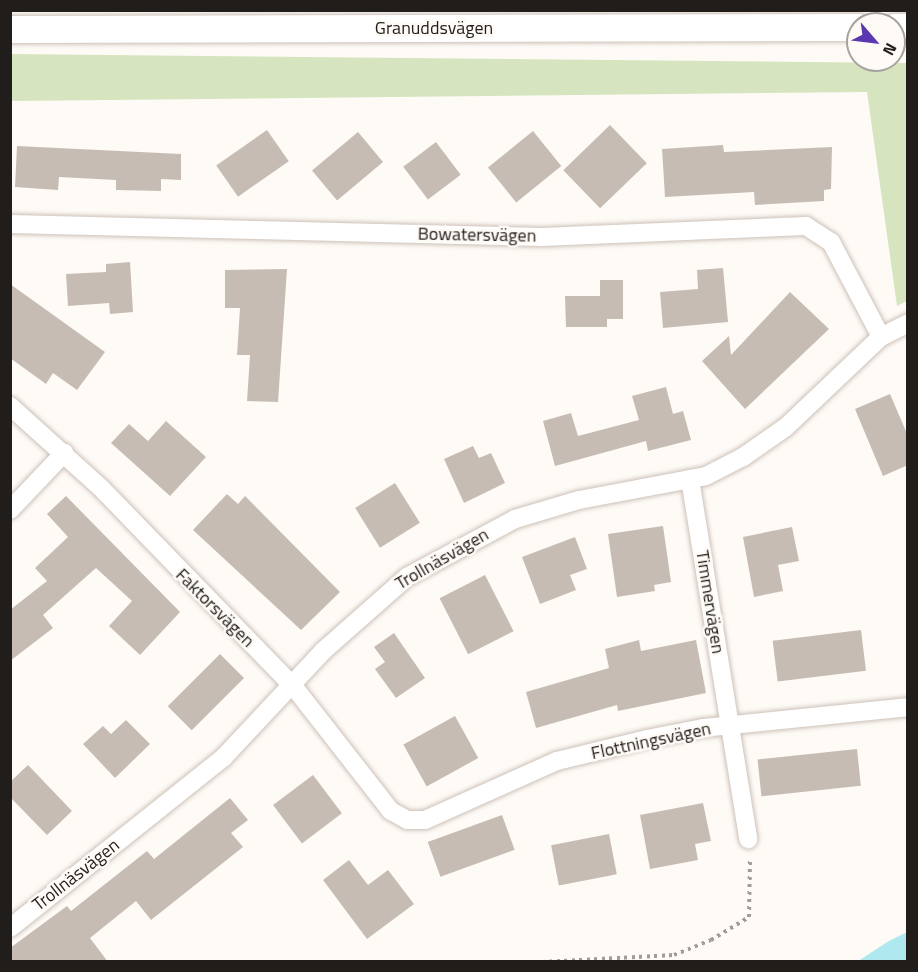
<!DOCTYPE html>
<html>
<head>
<meta charset="utf-8">
<style>
	body { margin:0 }
	#map { position:relative; width:918px; height:972px; overflow:hidden; background:#fefaf6; font-family:"Titillium Web",sans-serif }
	div>[style] { position:absolute }
	.green>* { inset:0; background:#d6e5bf }
	.water>* { inset:0; background:#b0e8ef }
	.building>* { inset:0; background:#c7bcb3; transform-origin:0 0 }
	.path>* { height:4px; margin-top:-2px; transform-origin:0; background:repeating-linear-gradient(90deg,#a09c99 0 3px,transparent 0 7.5px) }
	.roads { filter:drop-shadow(0 0 2px #ccc1b8) drop-shadow(0 0 2px #ccc1b8) }
	.street>* { height:18px; margin:-9px; padding:0 9px; transform-origin:9px; border-radius:9px; background:#fff }
	.secondary>* { height:27px; margin:-13.5px; padding:0 13.5px; transform-origin:13.5px; border-radius:13.5px; background:#fff }
	span { translate:-50% -50%; white-space:nowrap; text-align:center; line-height:1.15; -webkit-text-stroke:5px #fefaf6; paint-order:stroke }
	.street-label { font-size:18px; color:#211d1a }
	.frame { position:absolute; inset:0; border:12px solid #211d1a; pointer-events:none }
	.north { position:absolute; left:846px; top:12px; width:60px; height:60px; box-sizing:border-box; background:#fefaf6; border:2px solid #a6a29e; border-radius:50%; rotate:118deg; font-size:16px; font-weight:700; line-height:24px; text-align:center; color:#211d1a }
	.north::after { content:''; display:block; margin:auto; width:21px; height:27px; background:#5b38b0; clip-path:polygon(50% 0,100% 100%,50% 72%,0 100%) }
</style>
</head>
<body>
<div id="map">
	<div class="green">
		<i style="clip-path:polygon(10px 54px,907px 63px,907px 301px,897px 306px,867px 92px,11px 101px)"></i>
	</div>
	<div class="water">
		<i style="clip-path:polygon(907px 932px,907px 961px,858px 961px,889px 941px)"></i>
	</div>
	<div class="building">
		<i style="left:610px;top:125px;width:53px;height:65px;rotate:46deg"></i>
		<i style="left:267px;top:130px;width:38px;height:62px;rotate:55deg"></i>
		<i style="left:533px;top:131px;width:45px;height:58px;rotate:51deg"></i>
		<i style="left:358px;top:132px;width:39px;height:60px;rotate:50deg"></i>
		<i style="left:436px;top:142px;width:41px;height:41px;rotate:53deg"></i>
		<i style="clip-path:polygon(723px 145px,724px 152px,832px 147px,831px 189px,824px 190px,824px 201px,755px 205px,754px 192px,665px 197px,662px 149px)"></i>
		<i style="clip-path:polygon(17px 146px,181px 154px,181px 180px,161px 179px,161px 191px,116px 190px,116px 180px,59px 177px,58px 190px,15px 187px)"></i>
		<i style="clip-path:polygon(130px 262px,133px 312px,110px 314px,109px 303px,68px 306px,66px 274px,106px 272px,106px 264px)"></i>
		<i style="clip-path:polygon(723px 268px,728px 322px,663px 328px,660px 292px,698px 289px,697px 270px)"></i>
		<i style="clip-path:polygon(287px 269px,278px 402px,247px 401px,250px 355px,237px 355px,240px 308px,225px 308px,225px 270px)"></i>
		<i style="clip-path:polygon(600px 280px,623px 280px,623px 319px,607px 319px,607px 327px,566px 327px,565px 296px,600px 296px)"></i>
		<i style="clip-path:polygon(10px 284px,105px 352px,77px 390px,53px 373px,46px 384px,10px 358px)"></i>
		<i style="clip-path:polygon(790px 292px,829px 329px,745px 409px,702px 361px,729px 336px,731px 355px)"></i>
		<i style="clip-path:polygon(666px 387px,673px 414px,683px 411px,691px 440px,648px 451px,646px 441px,555px 466px,543px 421px,571px 413px,578px 436px,639px 420px,632px 396px)"></i>
		<i style="clip-path:polygon(890px 394px,908px 436px,908px 465px,883px 476px,855px 409px)"></i>
		<i style="clip-path:polygon(166px 421px,206px 457px,170px 496px,111px 443px,129px 424px,148px 441px)"></i>
		<i style="clip-path:polygon(473px 446px,479px 458px,491px 453px,505px 483px,464px 503px,444px 459px)"></i>
		<i style="left:395px;top:483px;width:47px;height:47px;rotate:58deg"></i>
		<i style="clip-path:polygon(227px 494px,238px 504px,245px 496px,340px 592px,301px 630px,193px 530px)"></i>
		<i style="clip-path:polygon(66px 496px,180px 612px,140px 655px,109px 626px,132px 601px,96px 568px,43px 615px,53px 628px,10px 661px,10px 610px,47px 581px,35px 568px,68px 537px,47px 514px)"></i>
		<i style="clip-path:polygon(663px 526px,671px 582px,654px 585px,655px 591px,617px 597px,608px 534px)"></i>
		<i style="clip-path:polygon(792px 527px,799px 561px,778px 565px,783px 591px,754px 597px,743px 537px)"></i>
		<i style="clip-path:polygon(575px 537px,587px 569px,570px 575px,576px 590px,540px 604px,522px 557px)"></i>
		<i style="left:485px;top:575px;width:63px;height:51px;rotate:63deg"></i>
		<i style="left:861px;top:630px;width:41px;height:89px;rotate:83deg"></i>
		<i style="clip-path:polygon(394px 633px,425px 678px,396px 698px,375px 669px,385px 662px,374px 647px)"></i>
		<i style="clip-path:polygon(639px 640px,641px 651px,696px 640px,706px 693px,618px 711px,617px 705px,536px 728px,526px 692px,609px 668px,605px 649px)"></i>
		<i style="left:220px;top:654px;width:34px;height:74px;rotate:45deg"></i>
		<i style="left:455px;top:716px;width:48px;height:59px;rotate:61deg"></i>
		<i style="clip-path:polygon(126px 720px,150px 744px,115px 778px,83px 744px,103px 726px,111px 734px)"></i>
		<i style="left:857px;top:749px;width:37px;height:100px;rotate:84deg"></i>
		<i style="clip-path:polygon(28px 765px,72px 811px,47px 835px,10px 797px,10px 782px)"></i>
		<i style="left:313px;top:775px;width:48px;height:50px;rotate:53deg"></i>
		<i style="clip-path:polygon(230px 798px,248px 820px,231px 833px,243px 847px,151px 920px,136px 901px,90px 938px,108px 962px,10px 962px,10px 948px,67px 906px,71px 911px,147px 851px,154px 859px)"></i>
		<i style="clip-path:polygon(703px 803px,711px 841px,695px 844px,698px 860px,650px 869px,640px 815px)"></i>
		<i style="left:502px;top:815px;width:37px;height:79px;rotate:70deg"></i>
		<i style="left:609px;top:834px;width:41px;height:59px;rotate:79deg"></i>
		<i style="clip-path:polygon(349px 860px,368px 885px,388px 870px,414px 904px,367px 939px,323px 880px)"></i>
	</div>
	<div class="path">
		<i style="left:542px;top:962px;width:132px;rotate:-3deg"></i>
		<i style="left:674px;top:955px;width:40px;rotate:-22deg"></i>
		<i style="left:711px;top:940px;width:44px;rotate:-31.2deg"></i>
		<i style="left:749px;top:917px;width:59px;rotate:-89deg"></i>
	</div>
	<div class="roads">
		<div class="street">
			<i style="left:10px;top:224px;width:532px;rotate:1.4deg"></i>
			<i style="left:542px;top:237px;width:264px;rotate:-2.4deg"></i>
			<i style="left:806px;top:226px;width:30px;rotate:33deg"></i>
			<i style="left:831px;top:242px;width:107px;rotate:62.2deg"></i>
			<i style="left:10px;top:406px;width:122px;rotate:42deg"></i>
			<i style="left:101px;top:488px;width:277px;rotate:45.9deg"></i>
			<i style="left:294px;top:687px;width:157px;rotate:52deg"></i>
			<i style="left:391px;top:811px;width:18px;rotate:29deg"></i>
			<i style="left:407px;top:820px;width:18px"></i>
			<i style="left:425px;top:820px;width:145px;rotate:-24.1deg"></i>
			<i style="left:557px;top:761px;width:93px;rotate:-13.7deg"></i>
			<i style="left:647px;top:739px;width:57px;rotate:-11.1deg"></i>
			<i style="left:703px;top:728px;width:206px;rotate:-5.8deg"></i>
			<i style="left:690px;top:479px;width:365px;rotate:80.8deg"></i>
			<i style="left:10px;top:510px;width:79px;rotate:-46.5deg"></i>
			<i style="left:10px;top:928px;width:273px;rotate:-38.6deg"></i>
			<i style="left:223px;top:758px;width:146px;rotate:-46.9deg"></i>
			<i style="left:323px;top:651px;width:112px;rotate:-41.4deg"></i>
			<i style="left:407px;top:577px;width:123px;rotate:-28.2deg"></i>
			<i style="left:515px;top:519px;width:67px;rotate:-16.5deg"></i>
			<i style="left:579px;top:500px;width:129px;rotate:-10.7deg"></i>
			<i style="left:706px;top:476px;width:42px;rotate:-27.2deg"></i>
			<i style="left:743px;top:457px;width:52px;rotate:-34.9deg"></i>
			<i style="left:786px;top:427px;width:131px;rotate:-43.5deg"></i>
			<i style="left:881px;top:337px;width:30px;rotate:-27deg"></i>
		</div>
		<div class="secondary">
			<i style="left:894px;top:27px;width:14px"></i>
			<i style="left:10px;top:29px;width:848px;rotate:-0.14deg"></i>
		</div>
	</div>
	<div class="street-label">
		<span style="left:434px;top:28px">Granuddsvägen</span>
		<span style="left:477px;top:235px;rotate:1deg">Bowatersvägen</span>
		<span style="left:442px;top:559px;rotate:-30deg">Trollnäsvägen</span>
		<span style="left:710px;top:602px;rotate:81deg">Timmervägen</span>
		<span style="left:215px;top:608px;rotate:45deg">Faktorsvägen</span>
		<span style="left:651px;top:741px;rotate:-12deg">Flottningsvägen</span>
		<span style="left:76px;top:875px;rotate:-38deg">Trollnäsvägen</span>
	</div>
	<div class="frame"></div>
	<div class="north">N</div>
</div>
</body>
</html>
